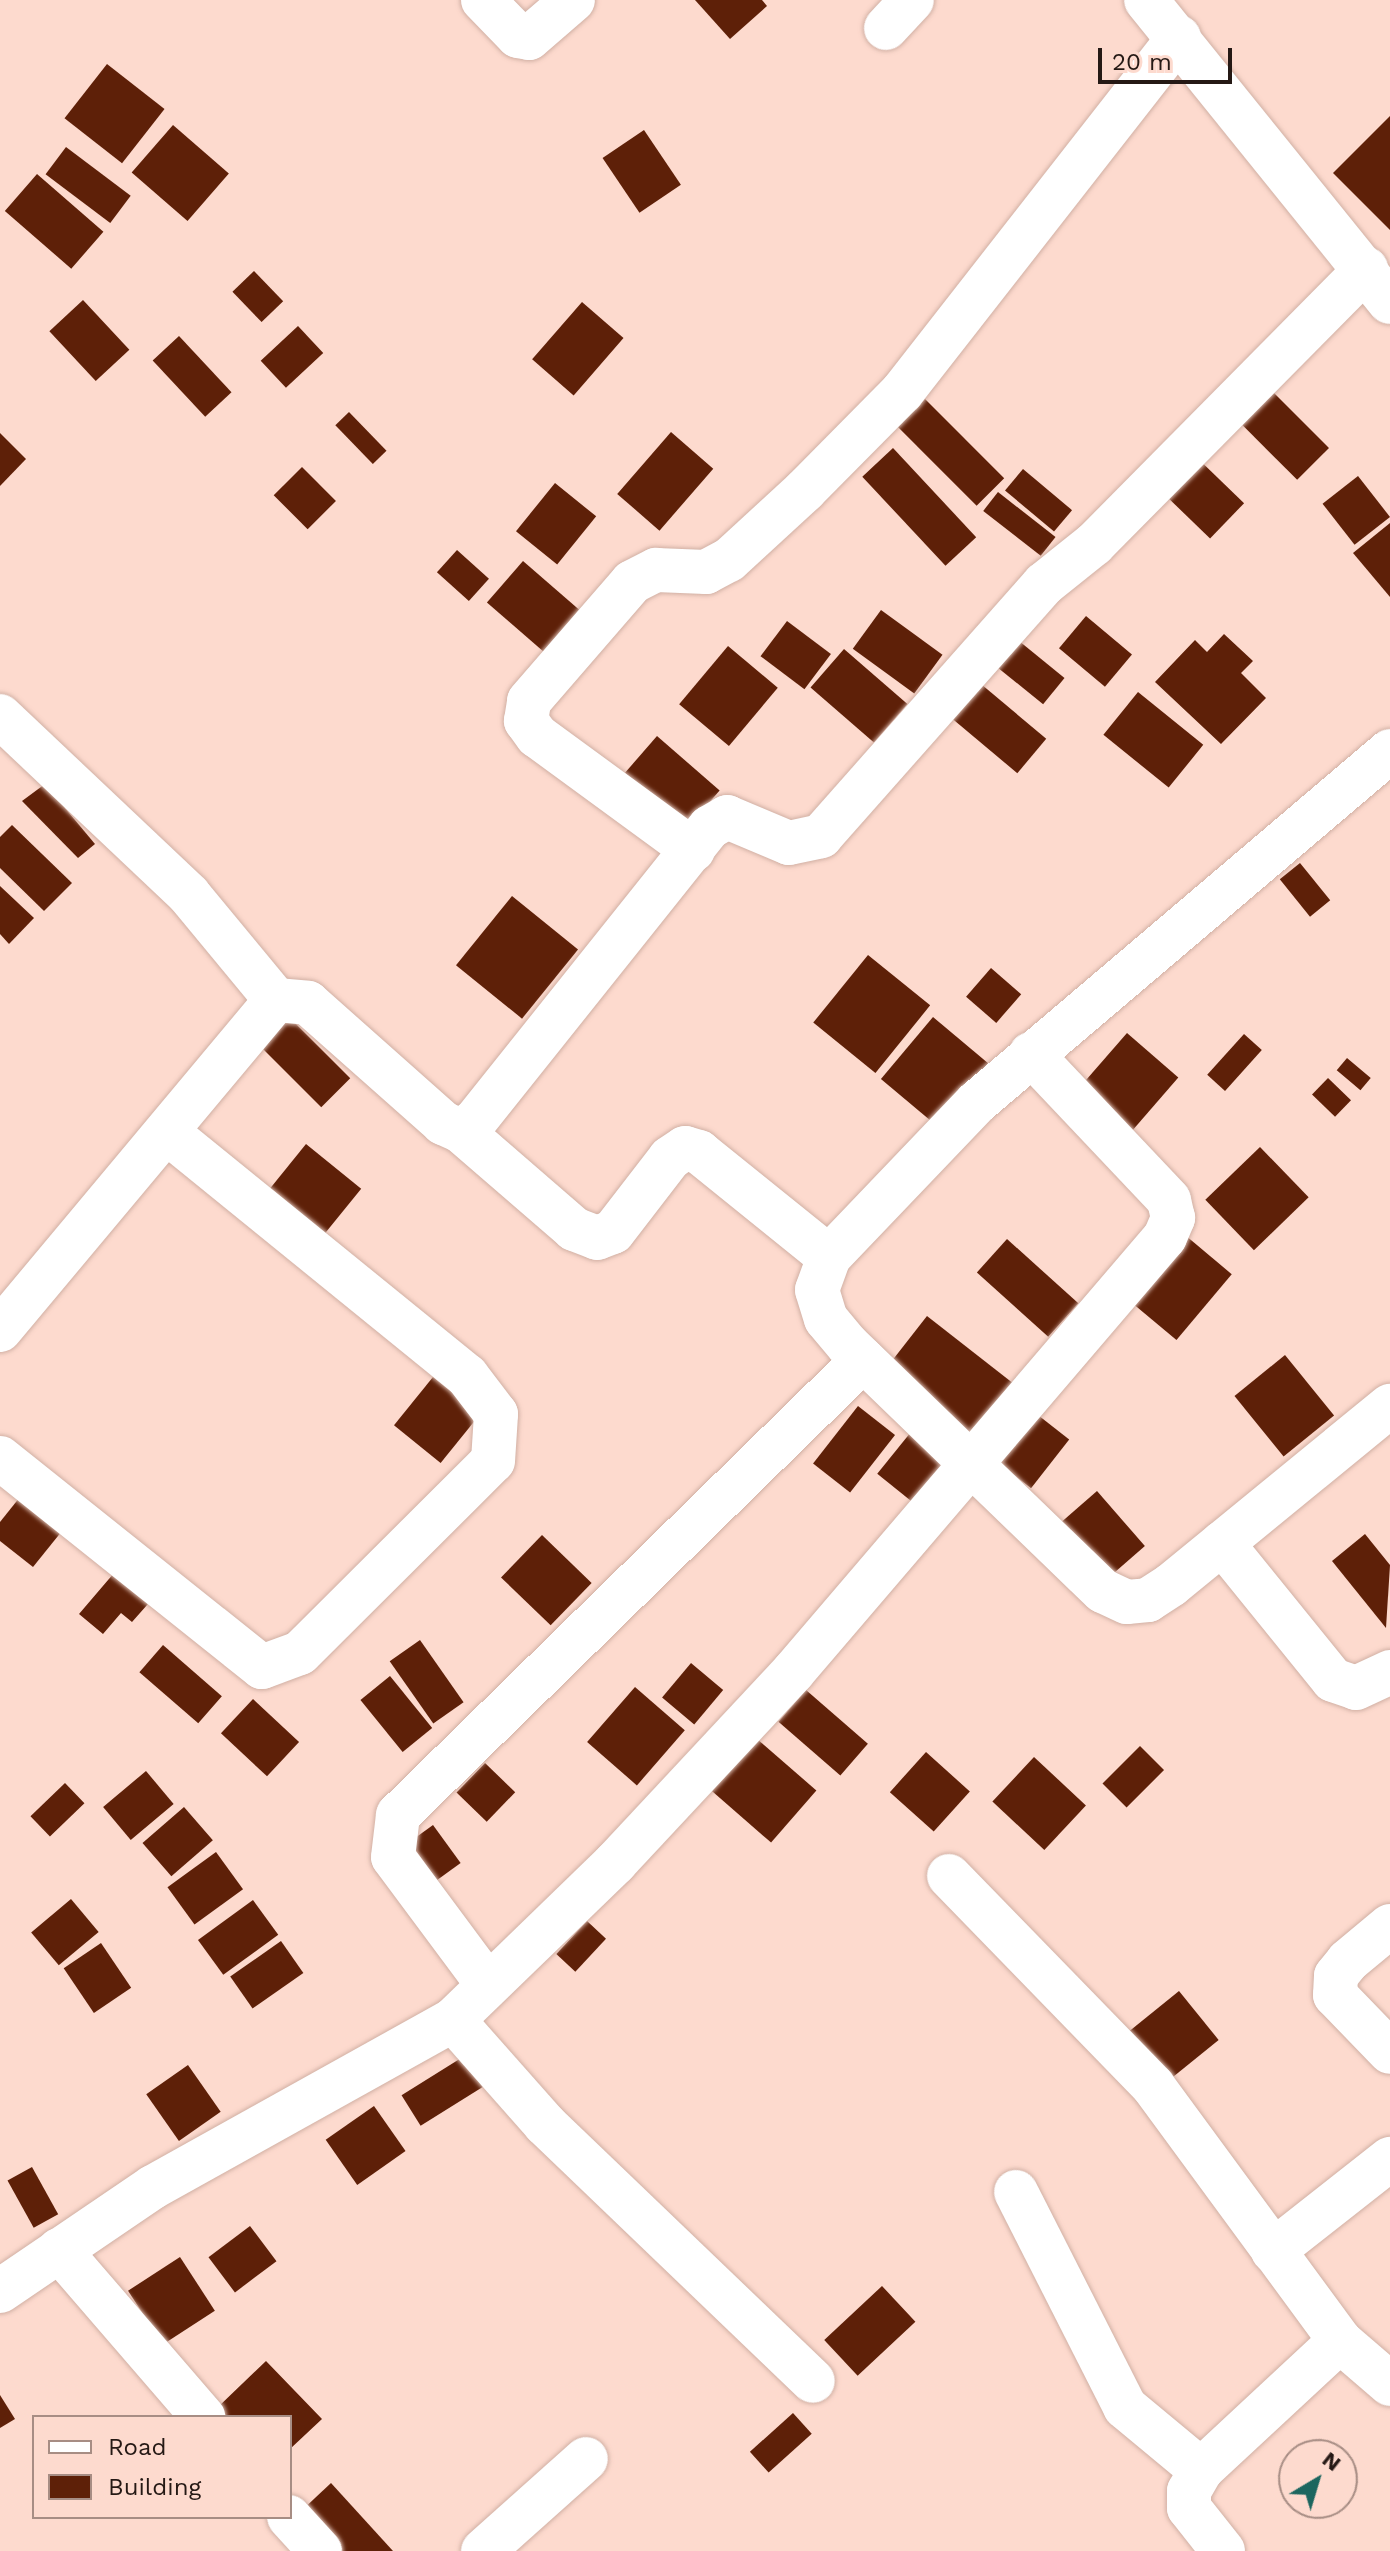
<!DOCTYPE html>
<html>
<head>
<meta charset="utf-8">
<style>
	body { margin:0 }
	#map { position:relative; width:1390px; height:2551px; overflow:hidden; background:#fddace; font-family:"Work Sans",sans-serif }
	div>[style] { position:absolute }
	.building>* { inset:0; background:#5e2008; transform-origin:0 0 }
	.roads { filter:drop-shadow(0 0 2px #d1b0a4) drop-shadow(0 0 2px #d1b0a4) }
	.minor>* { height:44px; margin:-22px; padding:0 22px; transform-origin:22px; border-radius:22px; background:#fff }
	span { translate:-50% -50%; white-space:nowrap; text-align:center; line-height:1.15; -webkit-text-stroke:8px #fddace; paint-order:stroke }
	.legend { position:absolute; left:32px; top:2415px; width:260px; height:104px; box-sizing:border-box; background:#fddace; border:2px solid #a78d84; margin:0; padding:10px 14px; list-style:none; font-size:24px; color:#251915 }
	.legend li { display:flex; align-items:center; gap:16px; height:40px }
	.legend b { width:40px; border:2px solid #a78d84 }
	.north { position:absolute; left:1278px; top:2439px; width:80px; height:80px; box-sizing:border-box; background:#fddace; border:2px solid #a78d84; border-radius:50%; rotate:38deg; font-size:22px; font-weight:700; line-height:32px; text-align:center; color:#251915 }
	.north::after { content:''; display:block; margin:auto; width:28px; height:36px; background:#1c665f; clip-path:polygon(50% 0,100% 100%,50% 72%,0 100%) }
	.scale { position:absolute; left:1098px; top:48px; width:134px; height:36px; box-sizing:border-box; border:4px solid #251915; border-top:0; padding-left:10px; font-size:24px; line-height:28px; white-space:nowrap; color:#251915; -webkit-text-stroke:6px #fddace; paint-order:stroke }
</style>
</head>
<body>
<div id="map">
	<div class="building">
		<i style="clip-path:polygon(695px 0,762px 0,767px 6px,730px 39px)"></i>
		<i style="left:107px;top:64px;width:73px;height:69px;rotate:38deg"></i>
		<i style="clip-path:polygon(1390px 116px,1390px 230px,1333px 173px)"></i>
		<i style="left:173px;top:125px;width:74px;height:63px;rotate:41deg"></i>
		<i style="left:644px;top:130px;width:66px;height:50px;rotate:56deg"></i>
		<i style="left:66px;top:147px;width:81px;height:34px;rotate:37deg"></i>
		<i style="left:37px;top:174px;width:88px;height:49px;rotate:41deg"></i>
		<i style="left:254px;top:271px;width:42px;height:30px;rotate:46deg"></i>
		<i style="left:83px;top:300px;width:68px;height:46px;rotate:47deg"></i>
		<i style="left:582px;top:302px;width:55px;height:76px;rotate:41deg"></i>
		<i style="left:298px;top:326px;width:37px;height:51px;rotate:47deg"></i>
		<i style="left:179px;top:336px;width:77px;height:36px;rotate:47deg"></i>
		<i style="left:1271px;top:390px;width:82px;height:45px;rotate:45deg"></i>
		<i style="left:925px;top:399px;width:112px;height:39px;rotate:45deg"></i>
		<i style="left:349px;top:412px;width:54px;height:19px;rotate:46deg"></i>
		<i style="left:671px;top:432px;width:56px;height:82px;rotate:41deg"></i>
		<i style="clip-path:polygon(0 433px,26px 459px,0 486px)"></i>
		<i style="left:893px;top:448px;width:122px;height:42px;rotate:47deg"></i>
		<i style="left:1188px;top:449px;width:78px;height:49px;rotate:44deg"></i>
		<i style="left:302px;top:467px;width:48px;height:40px;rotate:45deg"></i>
		<i style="left:1023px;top:469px;width:64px;height:28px;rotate:40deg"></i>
		<i style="left:1358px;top:476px;width:52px;height:45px;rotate:52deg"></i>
		<i style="left:555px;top:483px;width:53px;height:62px;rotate:39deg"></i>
		<i style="left:998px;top:492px;width:73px;height:24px;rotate:38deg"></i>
		<i style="clip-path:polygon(1390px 523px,1390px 597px,1353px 553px)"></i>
		<i style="left:457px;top:550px;width:43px;height:30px;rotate:42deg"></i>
		<i style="left:523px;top:561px;width:84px;height:55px;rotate:41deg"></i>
		<i style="left:881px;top:610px;width:76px;height:48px;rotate:36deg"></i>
		<i style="left:1086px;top:616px;width:60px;height:42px;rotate:40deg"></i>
		<i style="left:787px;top:621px;width:55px;height:44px;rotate:37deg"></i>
		<i style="clip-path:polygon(1224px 634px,1253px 661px,1241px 673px,1266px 698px,1221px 744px,1155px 682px,1195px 640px,1207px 652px)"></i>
		<i style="left:1014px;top:637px;width:65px;height:34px;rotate:39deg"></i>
		<i style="left:728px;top:646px;width:65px;height:76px;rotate:40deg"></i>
		<i style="left:844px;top:649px;width:84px;height:51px;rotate:41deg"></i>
		<i style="left:975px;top:679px;width:93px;height:45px;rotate:40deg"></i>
		<i style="left:1138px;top:692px;width:84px;height:55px;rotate:39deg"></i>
		<i style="left:657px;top:736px;width:83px;height:49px;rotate:41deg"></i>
		<i style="clip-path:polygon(45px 784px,95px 844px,78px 858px,22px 801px)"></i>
		<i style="clip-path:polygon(12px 825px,72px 883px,44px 911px,0 868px,0 837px)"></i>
		<i style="left:1300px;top:863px;width:48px;height:26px;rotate:51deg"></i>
		<i style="clip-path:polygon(0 886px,34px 918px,9px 944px,0 934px)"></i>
		<i style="left:512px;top:896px;width:85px;height:89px;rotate:39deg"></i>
		<i style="left:868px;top:955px;width:80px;height:87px;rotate:39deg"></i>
		<i style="left:991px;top:968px;width:40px;height:38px;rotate:41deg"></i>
		<i style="left:288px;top:1016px;width:88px;height:41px;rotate:45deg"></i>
		<i style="left:933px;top:1017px;width:72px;height:81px;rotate:40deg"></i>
		<i style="left:1127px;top:1033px;width:68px;height:75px;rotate:41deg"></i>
		<i style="left:1244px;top:1034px;width:24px;height:55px;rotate:42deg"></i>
		<i style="left:1347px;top:1058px;width:31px;height:16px;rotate:40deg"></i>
		<i style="left:1328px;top:1078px;width:32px;height:23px;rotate:44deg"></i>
		<i style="left:306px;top:1144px;width:71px;height:61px;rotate:39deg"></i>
		<i style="left:1260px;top:1147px;width:70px;height:76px;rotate:46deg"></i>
		<i style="left:1185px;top:1235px;width:61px;height:86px;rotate:40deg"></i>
		<i style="left:1007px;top:1239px;width:96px;height:45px;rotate:42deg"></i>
		<i style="left:927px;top:1316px;width:110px;height:67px;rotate:38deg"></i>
		<i style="left:1285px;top:1355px;width:78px;height:65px;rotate:51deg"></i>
		<i style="left:433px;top:1377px;width:60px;height:62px;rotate:39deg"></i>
		<i style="left:858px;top:1406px;width:47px;height:73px;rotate:38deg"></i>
		<i style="left:1029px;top:1408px;width:51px;height:62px;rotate:38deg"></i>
		<i style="left:915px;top:1427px;width:46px;height:60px;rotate:39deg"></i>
		<i style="left:1097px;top:1491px;width:73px;height:49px;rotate:49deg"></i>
		<i style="clip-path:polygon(20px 1497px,62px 1531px,33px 1567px,0 1541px,0 1522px)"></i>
		<i style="clip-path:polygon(1365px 1534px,1390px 1565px,1386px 1628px,1332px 1561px)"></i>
		<i style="left:542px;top:1535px;width:69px;height:59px;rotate:44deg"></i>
		<i style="clip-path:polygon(120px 1566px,155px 1596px,132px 1622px,121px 1613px,103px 1634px,79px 1614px)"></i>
		<i style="left:420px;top:1640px;width:76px;height:37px;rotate:55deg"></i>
		<i style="left:163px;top:1645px;width:78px;height:36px;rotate:41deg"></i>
		<i style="left:691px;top:1663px;width:42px;height:45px;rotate:40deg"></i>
		<i style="left:390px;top:1676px;width:67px;height:38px;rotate:51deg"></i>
		<i style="left:635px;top:1687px;width:66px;height:73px;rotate:41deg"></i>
		<i style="left:806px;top:1690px;width:82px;height:42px;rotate:41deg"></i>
		<i style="left:253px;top:1699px;width:63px;height:47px;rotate:43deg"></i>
		<i style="left:756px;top:1738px;width:80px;height:69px;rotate:41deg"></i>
		<i style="left:1140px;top:1746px;width:34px;height:53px;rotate:45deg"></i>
		<i style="left:926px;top:1752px;width:59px;height:54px;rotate:42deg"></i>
		<i style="left:1034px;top:1757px;width:71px;height:61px;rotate:43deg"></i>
		<i style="left:485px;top:1763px;width:42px;height:41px;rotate:44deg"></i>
		<i style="left:146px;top:1771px;width:43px;height:56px;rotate:50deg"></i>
		<i style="left:65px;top:1783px;width:28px;height:48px;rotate:46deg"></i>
		<i style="left:184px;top:1807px;width:44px;height:55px;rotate:49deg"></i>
		<i style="left:433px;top:1825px;width:47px;height:29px;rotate:54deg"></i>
		<i style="left:216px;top:1852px;width:46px;height:60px;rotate:54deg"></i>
		<i style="left:71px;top:1899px;width:43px;height:52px;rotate:50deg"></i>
		<i style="left:253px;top:1900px;width:43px;height:68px;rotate:54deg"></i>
		<i style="left:587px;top:1921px;width:26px;height:45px;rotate:43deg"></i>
		<i style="left:281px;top:1941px;width:39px;height:62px;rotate:55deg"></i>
		<i style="left:101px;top:1943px;width:54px;height:45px;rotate:56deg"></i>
		<i style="left:1179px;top:1991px;width:63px;height:68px;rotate:51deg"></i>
		<i style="left:466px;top:2055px;width:36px;height:76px;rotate:58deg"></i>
		<i style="left:188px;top:2065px;width:57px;height:51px;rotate:55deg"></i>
		<i style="left:374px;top:2106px;width:55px;height:59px;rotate:55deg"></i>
		<i style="left:32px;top:2167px;width:54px;height:28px;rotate:61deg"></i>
		<i style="left:250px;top:2226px;width:44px;height:52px;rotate:53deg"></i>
		<i style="left:180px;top:2257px;width:64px;height:62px;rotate:57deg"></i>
		<i style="left:882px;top:2286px;width:49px;height:79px;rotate:47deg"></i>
		<i style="clip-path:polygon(266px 2361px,322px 2419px,290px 2449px,290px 2417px,225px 2417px,217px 2408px)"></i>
		<i style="clip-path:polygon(0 2395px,15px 2419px,0 2428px)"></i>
		<i style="left:793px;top:2413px;width:28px;height:58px;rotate:48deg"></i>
		<i style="clip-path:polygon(331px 2483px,393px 2551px,334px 2551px,299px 2513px)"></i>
	</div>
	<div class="roads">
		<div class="minor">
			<i style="left:483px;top:0;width:50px;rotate:45.8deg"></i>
			<i style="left:518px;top:36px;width:11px;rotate:10deg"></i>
			<i style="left:529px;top:38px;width:58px;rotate:-40.8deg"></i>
			<i style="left:1146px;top:0;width:388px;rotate:51.1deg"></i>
			<i style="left:886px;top:28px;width:38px;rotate:-47deg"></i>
			<i style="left:0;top:716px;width:260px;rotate:43.4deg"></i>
			<i style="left:189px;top:895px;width:136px;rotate:50.4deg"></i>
			<i style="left:1390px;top:751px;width:543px;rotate:139.63deg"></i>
			<i style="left:976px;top:1103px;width:213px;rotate:133.7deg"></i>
			<i style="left:829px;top:1257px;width:35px;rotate:110deg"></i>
			<i style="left:817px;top:1290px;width:30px;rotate:73deg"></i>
			<i style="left:826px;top:1319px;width:34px;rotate:50deg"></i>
			<i style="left:848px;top:1345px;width:354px;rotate:44deg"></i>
			<i style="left:1103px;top:1591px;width:26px;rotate:25deg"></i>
			<i style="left:1127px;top:1602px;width:21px;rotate:-5deg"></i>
			<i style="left:1148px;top:1600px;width:27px;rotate:-33deg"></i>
			<i style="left:1171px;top:1585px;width:283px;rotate:-39.3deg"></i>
			<i style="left:693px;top:850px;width:193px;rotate:-143.8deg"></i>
			<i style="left:537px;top:736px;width:19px;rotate:-126deg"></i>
			<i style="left:526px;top:721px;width:20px;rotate:-81deg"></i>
			<i style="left:529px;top:701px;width:157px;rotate:-49.1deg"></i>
			<i style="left:632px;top:582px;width:27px;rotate:-27deg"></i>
			<i style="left:656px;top:570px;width:50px;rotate:2.3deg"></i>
			<i style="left:706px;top:572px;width:26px;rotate:-28deg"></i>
			<i style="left:729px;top:560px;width:103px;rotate:-42.6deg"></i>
			<i style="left:805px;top:490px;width:138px;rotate:-45.3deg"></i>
			<i style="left:902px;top:392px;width:450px;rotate:-52deg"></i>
			<i style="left:461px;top:1131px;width:150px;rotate:40.9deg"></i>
			<i style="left:574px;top:1229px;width:25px;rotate:21deg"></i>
			<i style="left:597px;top:1238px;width:17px;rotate:-21deg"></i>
			<i style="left:613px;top:1232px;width:93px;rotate:-52.4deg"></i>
			<i style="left:670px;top:1158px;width:18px;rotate:-34deg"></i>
			<i style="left:685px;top:1148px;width:15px;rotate:16deg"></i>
			<i style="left:699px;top:1152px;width:167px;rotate:38.9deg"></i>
			<i style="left:0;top:1330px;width:430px;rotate:-50.1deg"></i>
			<i style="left:276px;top:1000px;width:32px;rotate:5deg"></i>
			<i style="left:308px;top:1003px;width:181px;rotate:41.6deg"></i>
			<i style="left:443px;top:1123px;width:20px;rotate:24deg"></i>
			<i style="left:461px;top:1131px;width:17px;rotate:-36deg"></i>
			<i style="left:475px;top:1121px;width:376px;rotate:-51.4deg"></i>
			<i style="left:710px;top:827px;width:20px;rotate:-30deg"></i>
			<i style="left:727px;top:817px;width:67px;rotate:22.8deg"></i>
			<i style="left:789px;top:843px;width:33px;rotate:-12deg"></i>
			<i style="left:821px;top:836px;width:337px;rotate:-48.5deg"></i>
			<i style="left:1044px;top:584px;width:64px;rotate:-38.7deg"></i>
			<i style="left:1094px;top:544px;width:387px;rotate:-45.3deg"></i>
			<i style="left:0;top:1458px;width:335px;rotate:38.6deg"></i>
			<i style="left:262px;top:1667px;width:40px;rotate:-20.2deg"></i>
			<i style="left:300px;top:1653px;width:272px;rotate:-44.9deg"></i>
			<i style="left:493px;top:1461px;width:47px;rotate:-86.3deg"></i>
			<i style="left:496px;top:1414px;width:48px;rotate:-127.3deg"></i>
			<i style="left:467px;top:1376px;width:387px;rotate:-140.9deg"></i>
			<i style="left:1222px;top:1543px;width:176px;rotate:51deg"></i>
			<i style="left:1333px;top:1680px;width:24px;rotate:19deg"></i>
			<i style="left:1356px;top:1688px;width:38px;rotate:-25deg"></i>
			<i style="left:949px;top:1876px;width:293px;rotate:45.8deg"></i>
			<i style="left:1153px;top:2086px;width:316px;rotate:53.7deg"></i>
			<i style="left:1340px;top:2341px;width:66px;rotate:40.7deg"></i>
			<i style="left:1390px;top:1926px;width:55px;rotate:140.2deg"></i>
			<i style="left:1348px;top:1961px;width:19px;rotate:129deg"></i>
			<i style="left:1336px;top:1976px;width:19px;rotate:93deg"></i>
			<i style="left:1335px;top:1995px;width:79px;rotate:46deg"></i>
			<i style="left:488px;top:1985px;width:159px;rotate:-126.6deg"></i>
			<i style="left:393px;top:1857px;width:42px;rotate:-83.2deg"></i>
			<i style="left:398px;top:1815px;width:651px;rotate:-44.38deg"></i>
			<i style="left:453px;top:2020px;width:139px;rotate:48.5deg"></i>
			<i style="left:545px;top:2124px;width:371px;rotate:43.8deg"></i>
			<i style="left:1016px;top:2192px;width:241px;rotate:63.1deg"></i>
			<i style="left:1125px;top:2407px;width:99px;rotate:39.7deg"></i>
			<i style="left:59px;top:2250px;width:221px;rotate:49.2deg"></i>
			<i style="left:1273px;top:2251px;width:149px;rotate:-38.2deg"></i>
			<i style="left:0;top:2291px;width:185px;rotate:-34.2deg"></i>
			<i style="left:153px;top:2187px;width:343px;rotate:-29.1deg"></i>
			<i style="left:453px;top:2020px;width:226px;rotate:-44.1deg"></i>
			<i style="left:615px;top:1863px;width:261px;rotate:-47deg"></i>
			<i style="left:793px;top:1672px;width:572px;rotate:-49.46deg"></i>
			<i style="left:1165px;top:1237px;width:21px;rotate:-67deg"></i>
			<i style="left:1173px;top:1218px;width:18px;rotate:-103deg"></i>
			<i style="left:1169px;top:1200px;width:201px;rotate:-133.4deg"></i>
			<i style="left:289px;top:2517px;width:46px;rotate:47.6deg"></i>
			<i style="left:483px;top:2551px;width:138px;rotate:-41.8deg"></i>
			<i style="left:1223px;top:2551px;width:55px;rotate:-128.3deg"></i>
			<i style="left:1189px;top:2508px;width:17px;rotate:-90deg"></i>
			<i style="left:1189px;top:2491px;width:24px;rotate:-60deg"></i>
			<i style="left:1201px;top:2470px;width:190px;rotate:-42.9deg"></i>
		</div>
	</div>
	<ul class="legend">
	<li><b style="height:10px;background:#fff"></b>Road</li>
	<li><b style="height:22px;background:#5e2008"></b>Building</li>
	</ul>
	<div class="north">N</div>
	<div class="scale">20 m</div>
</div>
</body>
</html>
